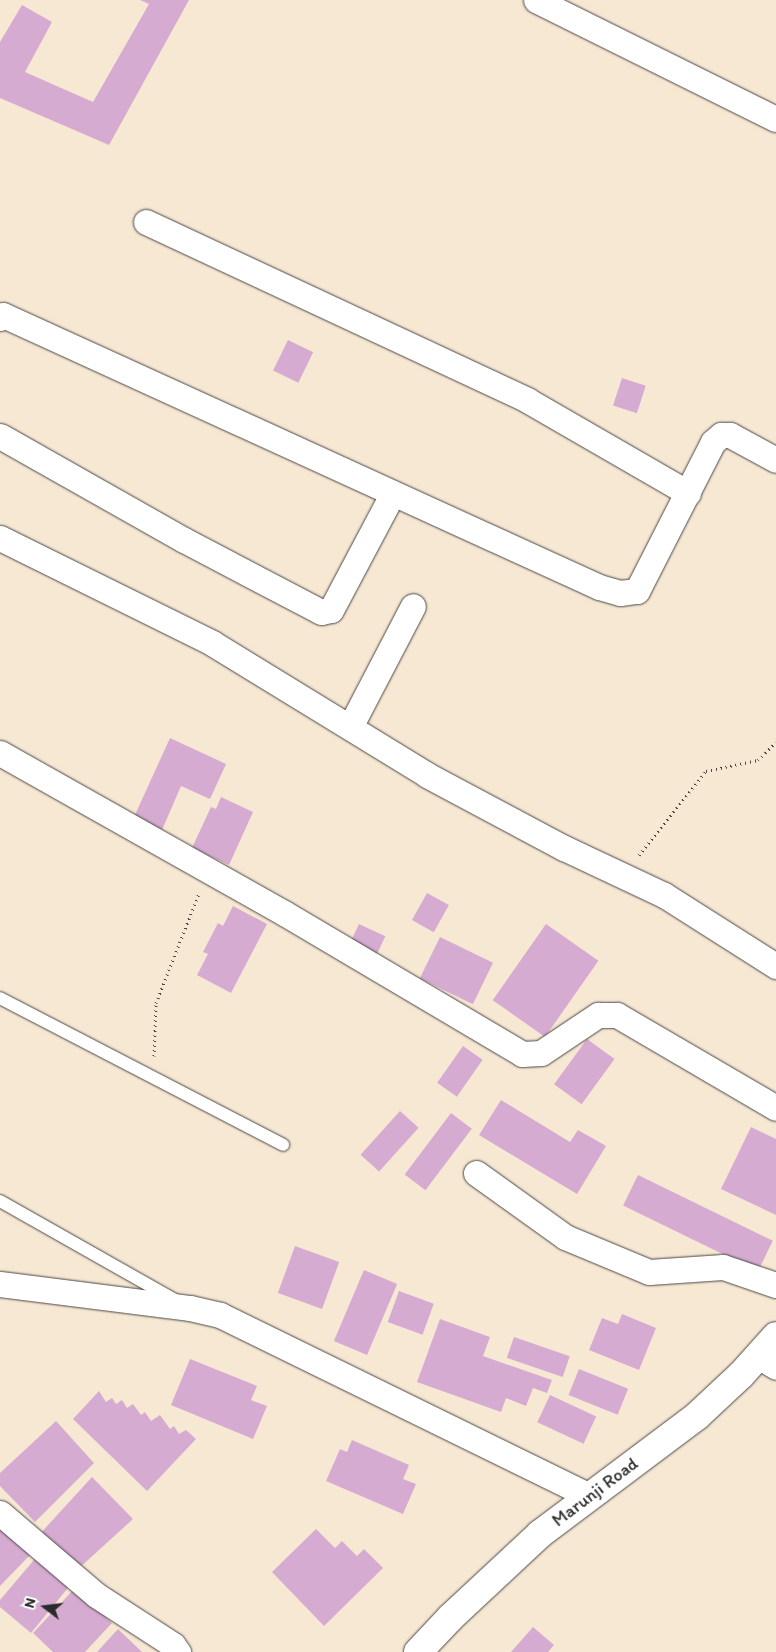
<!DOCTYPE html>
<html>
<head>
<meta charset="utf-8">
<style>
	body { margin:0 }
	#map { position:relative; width:776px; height:1652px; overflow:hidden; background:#f7e8d4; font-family:Itim,sans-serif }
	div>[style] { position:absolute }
	.building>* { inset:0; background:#d6abd1; transform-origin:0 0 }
	.path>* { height:3px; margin-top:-1.5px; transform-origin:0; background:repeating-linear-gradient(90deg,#4a4744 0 1px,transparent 0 5px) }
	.roads { filter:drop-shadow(0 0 1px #4a4744) drop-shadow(0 0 1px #4a4744) }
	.lane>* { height:12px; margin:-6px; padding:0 6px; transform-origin:6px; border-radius:6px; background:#fff }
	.street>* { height:25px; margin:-12.5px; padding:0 12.5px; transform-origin:12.5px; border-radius:12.5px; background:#fff }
	.secondary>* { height:28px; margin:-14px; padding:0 14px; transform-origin:14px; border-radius:14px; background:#fff }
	span { translate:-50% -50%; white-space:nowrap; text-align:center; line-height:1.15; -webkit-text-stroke:4.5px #fff; paint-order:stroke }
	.street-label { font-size:18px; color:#2b2b2b }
	.north { position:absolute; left:20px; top:1582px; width:50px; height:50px; -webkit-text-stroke:4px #fff; paint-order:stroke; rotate:285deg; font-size:14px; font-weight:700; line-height:20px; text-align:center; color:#2b2b2b }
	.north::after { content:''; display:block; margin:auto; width:18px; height:22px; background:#2b2b2b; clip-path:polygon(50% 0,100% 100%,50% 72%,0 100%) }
</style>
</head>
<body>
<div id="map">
	<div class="building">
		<i style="clip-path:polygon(140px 0,189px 0,109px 145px,0 98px,0 42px,22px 5px,52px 22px,25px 72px,93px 102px,149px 4px)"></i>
		<i style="left:288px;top:340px;width:28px;height:34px;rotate:26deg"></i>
		<i style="left:622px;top:378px;width:25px;height:29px;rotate:18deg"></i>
		<i style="clip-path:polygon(170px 738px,226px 764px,210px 799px,181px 786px,162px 830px,134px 817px)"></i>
		<i style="clip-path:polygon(221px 797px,253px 812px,229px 865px,192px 848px,211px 807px,216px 809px)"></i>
		<i style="left:427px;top:893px;width:25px;height:31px;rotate:29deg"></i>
		<i style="clip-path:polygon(233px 906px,267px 924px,231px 993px,197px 975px,208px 954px,203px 952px,218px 923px,223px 926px)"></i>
		<i style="left:359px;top:924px;width:29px;height:26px;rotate:25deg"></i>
		<i style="left:546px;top:924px;width:64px;height:93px;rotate:35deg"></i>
		<i style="left:440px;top:937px;width:59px;height:46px;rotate:26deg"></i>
		<i style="left:587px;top:1039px;width:34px;height:56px;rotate:36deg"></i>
		<i style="left:463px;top:1046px;width:24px;height:45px;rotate:35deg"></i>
		<i style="clip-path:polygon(501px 1100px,570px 1142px,578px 1130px,606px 1146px,577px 1194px,479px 1135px)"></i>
		<i style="left:400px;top:1111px;width:25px;height:59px;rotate:42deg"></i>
		<i style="left:451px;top:1113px;width:26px;height:77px;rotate:37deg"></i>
		<i style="clip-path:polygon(751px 1127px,776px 1139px,776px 1215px,721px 1189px)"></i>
		<i style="left:638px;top:1175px;width:150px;height:34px;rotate:26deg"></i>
		<i style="left:295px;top:1246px;width:47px;height:50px;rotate:20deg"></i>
		<i style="left:364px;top:1270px;width:36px;height:77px;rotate:23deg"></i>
		<i style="left:399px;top:1291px;width:37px;height:33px;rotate:20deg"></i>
		<i style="clip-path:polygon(622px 1314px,656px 1328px,639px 1370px,589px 1350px,602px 1318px,618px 1324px)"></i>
		<i style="clip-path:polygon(440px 1319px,490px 1337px,483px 1356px,552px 1380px,547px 1393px,533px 1388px,526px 1406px,506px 1398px,501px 1412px,417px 1382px)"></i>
		<i style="left:514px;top:1337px;width:59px;height:22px;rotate:19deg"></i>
		<i style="clip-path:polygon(190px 1359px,257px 1386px,251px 1400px,267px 1406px,253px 1439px,171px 1405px)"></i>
		<i style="left:579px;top:1369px;width:53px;height:28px;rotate:22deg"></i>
		<i style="clip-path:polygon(99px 1391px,106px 1402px,112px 1398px,116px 1404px,122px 1400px,127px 1408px,133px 1404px,141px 1415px,145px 1412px,151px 1421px,160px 1415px,170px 1429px,174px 1426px,179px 1434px,186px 1430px,196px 1439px,147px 1491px,73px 1419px)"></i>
		<i style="left:550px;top:1395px;width:51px;height:30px;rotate:25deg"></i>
		<i style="clip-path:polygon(56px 1421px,94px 1463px,35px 1522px,0 1486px,0 1473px)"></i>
		<i style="clip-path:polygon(352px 1440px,409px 1465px,403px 1479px,416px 1484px,403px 1514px,326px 1481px,340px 1449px,347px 1452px)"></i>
		<i style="clip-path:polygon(92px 1477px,133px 1519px,77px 1570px,38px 1536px)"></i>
		<i style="clip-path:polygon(0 1525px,31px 1554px,0 1586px)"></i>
		<i style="clip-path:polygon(316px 1529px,335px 1548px,342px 1541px,357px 1556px,364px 1549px,383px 1568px,324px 1626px,272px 1572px)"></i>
		<i style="clip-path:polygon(39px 1554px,72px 1583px,31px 1633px,0 1607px,0 1600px)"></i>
		<i style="clip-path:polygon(75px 1588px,112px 1623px,85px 1652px,53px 1652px,33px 1633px)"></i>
		<i style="clip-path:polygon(533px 1627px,554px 1645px,548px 1652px,511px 1652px)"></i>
		<i style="clip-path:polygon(118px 1629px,142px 1652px,97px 1652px)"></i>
	</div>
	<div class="path">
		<i style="left:639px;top:855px;width:107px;rotate:-51.4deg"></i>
		<i style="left:706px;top:771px;width:53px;rotate:-11.9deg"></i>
		<i style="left:758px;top:760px;width:25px;rotate:-45deg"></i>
		<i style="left:154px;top:1056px;width:53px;rotate:-87.8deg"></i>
		<i style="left:156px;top:1003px;width:118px;rotate:-68.6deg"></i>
	</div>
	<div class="roads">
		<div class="lane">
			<i style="left:0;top:998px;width:319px;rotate:27.4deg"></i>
			<i style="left:0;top:1201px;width:201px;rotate:29.5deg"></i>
		</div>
		<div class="street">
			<i style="left:536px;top:0;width:268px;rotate:26.4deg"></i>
			<i style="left:146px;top:222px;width:421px;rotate:25deg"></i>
			<i style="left:527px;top:400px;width:186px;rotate:30deg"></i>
			<i style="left:0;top:318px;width:4px;rotate:-45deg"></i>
			<i style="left:3px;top:315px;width:655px;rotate:24.53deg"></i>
			<i style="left:599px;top:587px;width:22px;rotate:16deg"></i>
			<i style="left:620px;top:593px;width:17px;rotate:-7deg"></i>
			<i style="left:637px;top:591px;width:167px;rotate:-63deg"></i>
			<i style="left:713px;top:442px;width:11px;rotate:-41deg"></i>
			<i style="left:721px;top:435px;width:9px"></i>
			<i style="left:730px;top:435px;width:52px;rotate:28.5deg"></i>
			<i style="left:0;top:436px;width:211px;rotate:29.5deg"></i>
			<i style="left:184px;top:540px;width:155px;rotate:27.7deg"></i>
			<i style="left:321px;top:612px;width:10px;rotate:-11deg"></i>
			<i style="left:331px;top:610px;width:132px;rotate:-62.1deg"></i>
			<i style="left:0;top:538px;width:237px;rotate:26.3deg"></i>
			<i style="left:212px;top:643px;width:252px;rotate:31.5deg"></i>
			<i style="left:427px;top:775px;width:155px;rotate:28.1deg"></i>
			<i style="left:564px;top:848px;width:110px;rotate:25.2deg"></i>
			<i style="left:664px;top:895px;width:133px;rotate:32.4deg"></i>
			<i style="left:350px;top:727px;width:136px;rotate:-62.5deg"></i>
			<i style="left:0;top:753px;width:326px;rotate:29.4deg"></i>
			<i style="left:284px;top:913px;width:277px;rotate:30.6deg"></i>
			<i style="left:522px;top:1054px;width:19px;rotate:-3deg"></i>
			<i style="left:541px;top:1053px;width:69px;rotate:-33.7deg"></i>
			<i style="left:598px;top:1015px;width:19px"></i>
			<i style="left:617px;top:1015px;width:184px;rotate:30.3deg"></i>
			<i style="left:476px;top:1173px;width:110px;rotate:35.7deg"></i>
			<i style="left:565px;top:1237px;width:91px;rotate:22.6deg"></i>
			<i style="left:649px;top:1272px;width:74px;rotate:-3.9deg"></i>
			<i style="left:723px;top:1267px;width:56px;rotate:18.8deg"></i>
			<i style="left:0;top:1284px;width:192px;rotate:7.2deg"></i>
			<i style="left:190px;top:1308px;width:31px;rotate:13deg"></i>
			<i style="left:220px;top:1315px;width:411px;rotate:26.1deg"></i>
			<i style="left:758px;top:1356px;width:21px;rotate:31deg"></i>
			<i style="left:0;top:1513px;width:126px;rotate:40.5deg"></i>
			<i style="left:96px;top:1595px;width:92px;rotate:33deg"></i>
			<i style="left:173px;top:1645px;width:9px;rotate:54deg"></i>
		</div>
		<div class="secondary">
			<i style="left:418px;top:1652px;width:47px;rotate:-46.7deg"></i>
			<i style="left:450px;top:1618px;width:123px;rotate:-43deg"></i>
			<i style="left:540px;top:1534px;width:196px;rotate:-36.9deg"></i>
			<i style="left:697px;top:1416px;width:60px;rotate:-43deg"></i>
			<i style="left:741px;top:1375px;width:52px;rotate:-48.1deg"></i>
		</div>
	</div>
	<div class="street-label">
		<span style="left:595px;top:1492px;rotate:-37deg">Marunji Road</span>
	</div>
	<div class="north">N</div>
</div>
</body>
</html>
